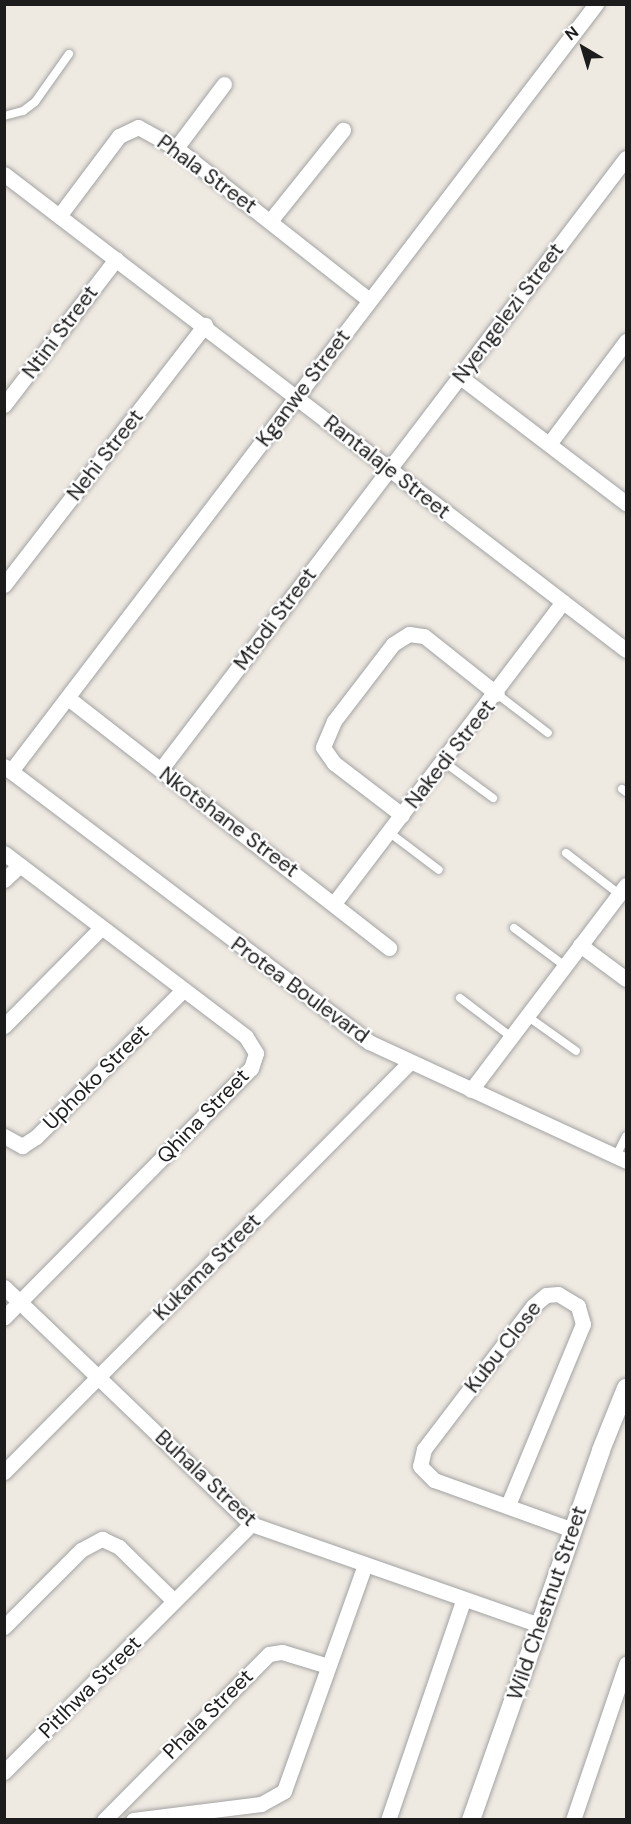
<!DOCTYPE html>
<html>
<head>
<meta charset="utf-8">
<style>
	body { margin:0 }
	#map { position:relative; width:631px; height:1824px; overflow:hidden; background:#eee9e1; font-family:"DM Sans",sans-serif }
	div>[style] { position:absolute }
	.roads { filter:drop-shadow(0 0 2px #a3a3a3) drop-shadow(0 0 2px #a3a3a3) }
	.service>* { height:8px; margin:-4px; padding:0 4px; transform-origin:4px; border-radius:4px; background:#fff }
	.minor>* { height:15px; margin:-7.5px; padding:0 7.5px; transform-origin:7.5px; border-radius:7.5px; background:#fff }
	.tertiary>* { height:18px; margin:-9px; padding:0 9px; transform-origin:9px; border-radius:9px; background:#fff }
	span { translate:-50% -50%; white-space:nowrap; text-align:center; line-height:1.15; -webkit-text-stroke:4.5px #fff; paint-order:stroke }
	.street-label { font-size:21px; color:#1c1c1c }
	.frame { position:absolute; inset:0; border:6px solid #1c1c1c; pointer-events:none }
	.north { position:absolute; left:553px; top:18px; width:60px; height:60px; -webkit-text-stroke:4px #fff; paint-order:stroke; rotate:322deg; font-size:16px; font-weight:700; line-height:24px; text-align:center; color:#1c1c1c }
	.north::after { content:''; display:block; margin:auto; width:21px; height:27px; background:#1c1c1c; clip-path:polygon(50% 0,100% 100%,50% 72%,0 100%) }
</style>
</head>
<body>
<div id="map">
	<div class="roads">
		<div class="service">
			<i style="left:4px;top:116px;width:20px;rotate:-15deg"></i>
			<i style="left:23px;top:111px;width:15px;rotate:-37deg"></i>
			<i style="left:35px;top:102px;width:59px;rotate:-54.7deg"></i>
			<i style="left:497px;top:694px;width:64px;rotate:37.4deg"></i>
			<i style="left:444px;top:762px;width:61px;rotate:36.3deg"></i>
			<i style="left:622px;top:789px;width:5px;rotate:37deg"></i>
			<i style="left:390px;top:833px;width:61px;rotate:37.1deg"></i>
			<i style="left:566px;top:853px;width:67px;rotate:37.7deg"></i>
			<i style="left:514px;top:928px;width:64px;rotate:36.7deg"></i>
			<i style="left:460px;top:998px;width:63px;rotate:37.2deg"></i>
			<i style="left:527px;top:1016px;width:60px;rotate:35.5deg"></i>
			<i style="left:616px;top:1156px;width:22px;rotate:-63deg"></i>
		</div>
		<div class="minor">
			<i style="left:176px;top:148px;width:80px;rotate:-53.1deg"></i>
			<i style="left:4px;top:174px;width:783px;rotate:37.43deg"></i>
			<i style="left:59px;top:216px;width:100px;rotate:-53.1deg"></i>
			<i style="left:119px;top:136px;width:21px;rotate:-25deg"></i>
			<i style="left:138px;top:127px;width:43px;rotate:28.9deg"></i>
			<i style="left:176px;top:148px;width:246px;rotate:38.2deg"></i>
			<i style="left:270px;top:221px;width:117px;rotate:-51.3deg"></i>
			<i style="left:459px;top:376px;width:210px;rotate:37.3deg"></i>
			<i style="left:4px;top:405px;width:184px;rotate:-52.5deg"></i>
			<i style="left:549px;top:444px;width:129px;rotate:-53.2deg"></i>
			<i style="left:4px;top:585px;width:329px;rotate:-52.3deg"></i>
			<i style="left:68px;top:698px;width:407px;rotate:37.9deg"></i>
			<i style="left:4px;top:766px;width:458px;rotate:37.1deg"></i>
			<i style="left:369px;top:1042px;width:283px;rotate:24.8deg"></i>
			<i style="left:161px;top:769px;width:768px;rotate:-52.73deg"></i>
			<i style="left:11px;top:771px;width:965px;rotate:-52.67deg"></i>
			<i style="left:402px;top:815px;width:86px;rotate:-142.6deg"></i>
			<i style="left:334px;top:763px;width:19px;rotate:-125deg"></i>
			<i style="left:323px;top:747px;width:28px;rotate:-67deg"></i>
			<i style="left:334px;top:721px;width:97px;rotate:-52.5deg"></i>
			<i style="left:393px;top:644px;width:19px;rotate:-32deg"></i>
			<i style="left:409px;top:634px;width:15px;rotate:8deg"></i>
			<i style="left:424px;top:636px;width:93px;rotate:38.5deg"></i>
			<i style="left:4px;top:853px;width:304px;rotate:37.2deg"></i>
			<i style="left:246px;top:1037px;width:19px;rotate:58deg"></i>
			<i style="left:256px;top:1053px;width:16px;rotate:108deg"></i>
			<i style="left:251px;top:1068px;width:351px;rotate:134.7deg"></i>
			<i style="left:4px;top:880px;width:22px;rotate:-43deg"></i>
			<i style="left:335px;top:902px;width:377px;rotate:-52.8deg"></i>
			<i style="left:580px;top:945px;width:57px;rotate:36.5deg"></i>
			<i style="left:4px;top:1026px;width:136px;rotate:-45.3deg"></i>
			<i style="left:471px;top:1090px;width:257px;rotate:-52.9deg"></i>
			<i style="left:4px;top:1136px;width:21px;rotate:29deg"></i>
			<i style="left:22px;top:1146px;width:17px;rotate:-33deg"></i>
			<i style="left:36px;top:1137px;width:206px;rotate:-45deg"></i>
			<i style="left:4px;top:1287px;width:342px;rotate:43.8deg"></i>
			<i style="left:251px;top:1524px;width:305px;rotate:19.3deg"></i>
			<i style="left:4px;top:1472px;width:577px;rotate:-45.28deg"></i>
			<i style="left:508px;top:1505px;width:196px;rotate:-67.5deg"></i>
			<i style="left:583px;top:1324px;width:19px;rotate:-106deg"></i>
			<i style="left:578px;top:1306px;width:23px;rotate:-149deg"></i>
			<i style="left:558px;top:1294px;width:12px;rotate:175deg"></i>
			<i style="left:546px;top:1295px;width:17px;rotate:140deg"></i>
			<i style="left:533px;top:1306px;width:180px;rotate:127.3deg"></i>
			<i style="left:424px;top:1449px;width:17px;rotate:103deg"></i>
			<i style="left:420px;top:1466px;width:20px;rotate:45deg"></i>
			<i style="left:434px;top:1480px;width:148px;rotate:19.8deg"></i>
			<i style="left:4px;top:1627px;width:109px;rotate:-45deg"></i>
			<i style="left:81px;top:1550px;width:24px;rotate:-28deg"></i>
			<i style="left:102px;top:1539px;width:19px;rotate:25deg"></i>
			<i style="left:119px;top:1547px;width:77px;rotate:44.5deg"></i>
			<i style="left:4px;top:1772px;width:350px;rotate:-45.1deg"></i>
			<i style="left:104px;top:1820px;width:234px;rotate:-45.2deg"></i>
			<i style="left:269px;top:1654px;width:13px;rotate:-9deg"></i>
			<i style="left:282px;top:1652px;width:48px;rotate:16.9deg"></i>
			<i style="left:133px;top:1820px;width:129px;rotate:-7.1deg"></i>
			<i style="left:261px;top:1804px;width:26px;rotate:-29deg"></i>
			<i style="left:284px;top:1791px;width:240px;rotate:-70.3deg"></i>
			<i style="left:388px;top:1820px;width:231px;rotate:-71.1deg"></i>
			<i style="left:573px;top:1820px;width:165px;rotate:-71.2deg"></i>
		</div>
		<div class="tertiary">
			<i style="left:471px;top:1820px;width:392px;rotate:-70.6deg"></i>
			<i style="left:601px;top:1450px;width:67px;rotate:-68deg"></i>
		</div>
	</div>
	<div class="street-label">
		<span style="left:207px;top:174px;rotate:36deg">Phala Street</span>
		<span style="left:508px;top:313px;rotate:-53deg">Nyengelezi Street</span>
		<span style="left:60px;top:332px;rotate:-53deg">Ntini Street</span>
		<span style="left:303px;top:388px;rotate:-53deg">Kganwe Street</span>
		<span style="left:105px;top:455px;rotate:-52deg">Nehi Street</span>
		<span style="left:387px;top:467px;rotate:38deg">Rantalaje Street</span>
		<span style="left:275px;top:619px;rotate:-53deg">Mtodi Street</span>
		<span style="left:450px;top:754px;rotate:-52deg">Nakedi Street</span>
		<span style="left:229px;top:822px;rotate:37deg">Nkotshane Street</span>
		<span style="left:300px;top:990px;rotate:36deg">Protea Boulevard</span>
		<span style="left:96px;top:1077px;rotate:-45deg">Uphoko Street</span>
		<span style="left:203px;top:1116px;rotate:-46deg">Qhina Street</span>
		<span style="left:207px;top:1267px;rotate:-45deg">Kukama Street</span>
		<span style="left:503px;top:1347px;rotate:-52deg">Kubu Close</span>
		<span style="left:206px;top:1478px;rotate:43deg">Buhala Street</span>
		<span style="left:547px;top:1603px;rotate:-71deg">Wild Chestnut Street</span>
		<span style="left:90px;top:1687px;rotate:-45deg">Pitlhwa Street</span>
		<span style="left:208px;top:1714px;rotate:-45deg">Phala Street</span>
	</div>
	<div class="frame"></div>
	<div class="north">N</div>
</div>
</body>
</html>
